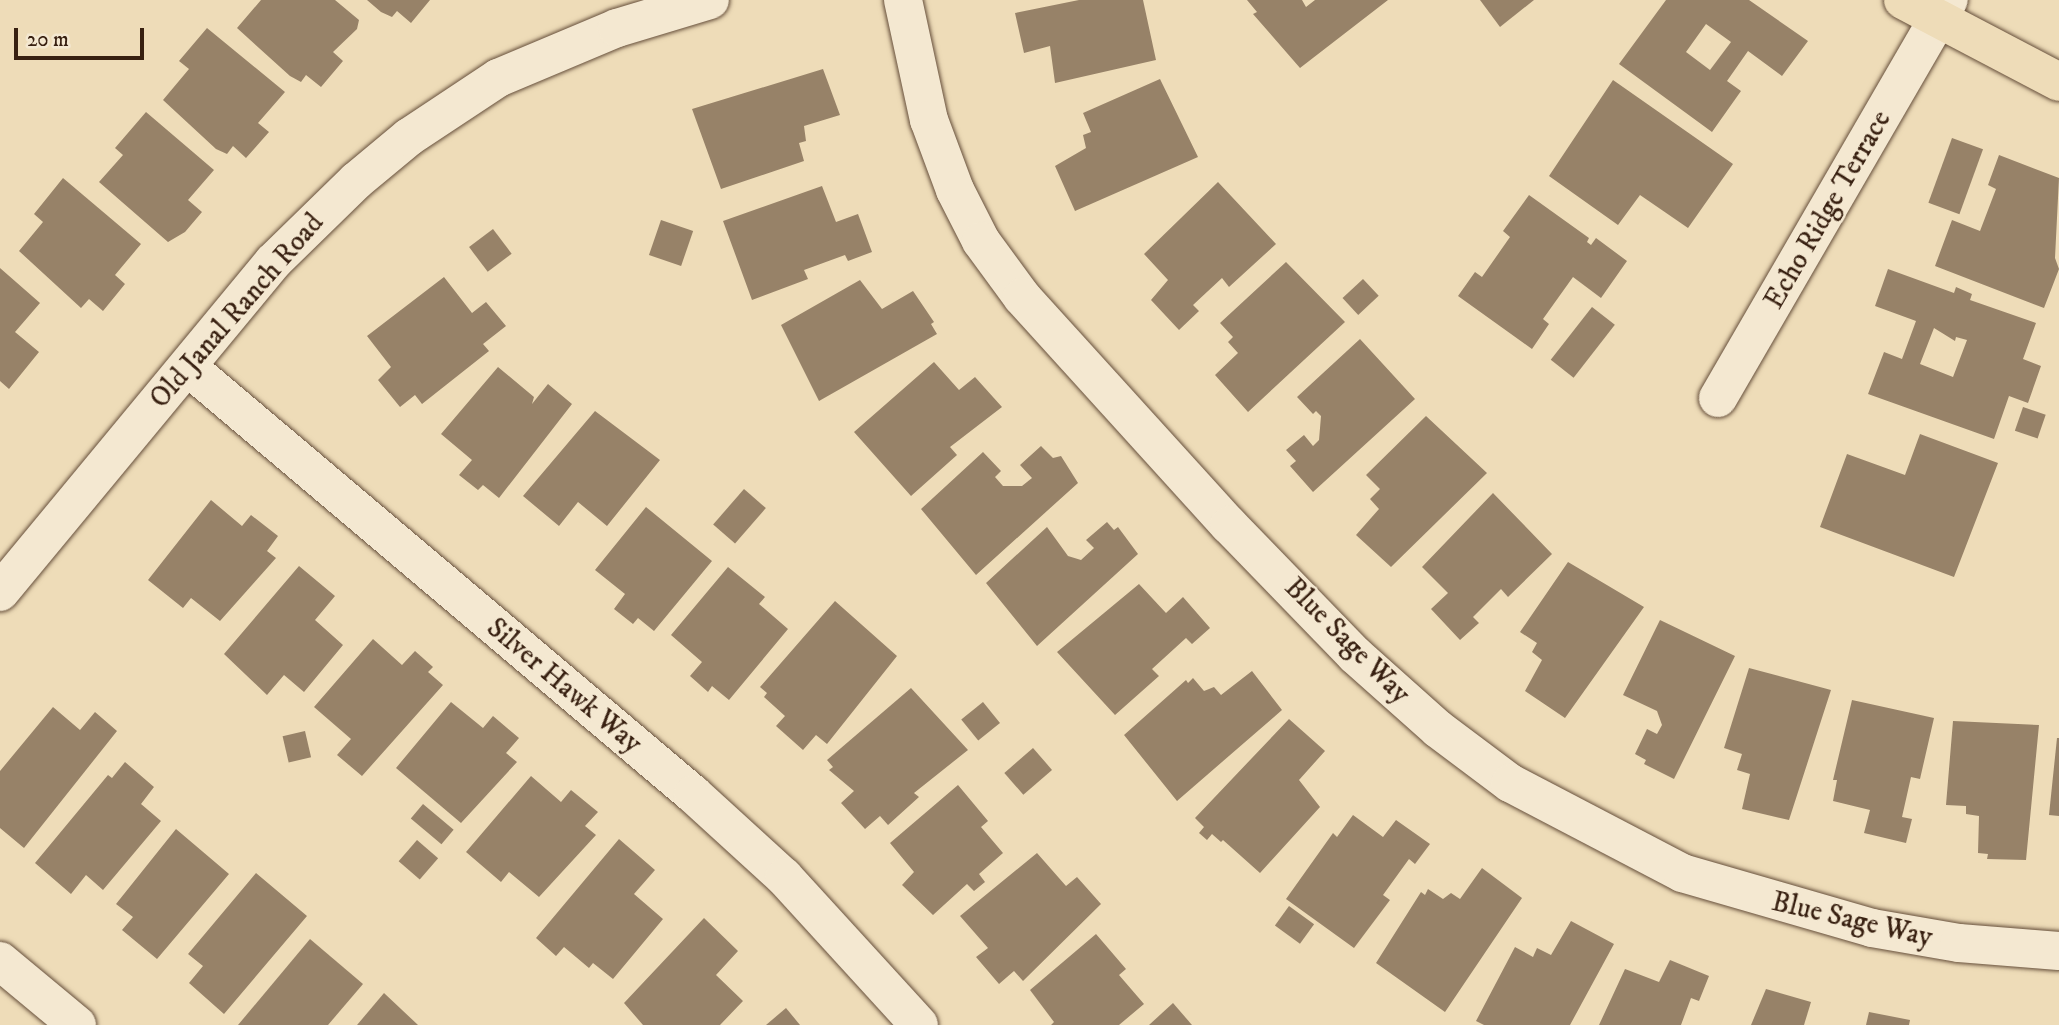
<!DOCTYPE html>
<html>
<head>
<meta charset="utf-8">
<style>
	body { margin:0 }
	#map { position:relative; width:2059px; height:1025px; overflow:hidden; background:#eedcb8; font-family:"IM FELL DW Pica",serif }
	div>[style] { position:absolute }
	.building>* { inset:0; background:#978268; transform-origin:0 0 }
	.roads { filter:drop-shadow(0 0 2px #664f3b) drop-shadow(0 0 2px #664f3b) }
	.minor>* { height:38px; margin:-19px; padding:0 19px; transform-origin:19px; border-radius:19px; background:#f4e8d1 }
	.major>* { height:38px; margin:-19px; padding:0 19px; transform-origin:19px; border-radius:19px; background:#eedcb8 }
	span { translate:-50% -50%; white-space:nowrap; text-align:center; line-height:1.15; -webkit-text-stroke:5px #f4e8d1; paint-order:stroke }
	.street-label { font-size:28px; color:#382011 }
	.scale { position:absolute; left:14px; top:28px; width:130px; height:32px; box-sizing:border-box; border:4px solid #382011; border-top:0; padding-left:9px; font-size:21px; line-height:24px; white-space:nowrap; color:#382011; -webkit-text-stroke:5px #f4e8d1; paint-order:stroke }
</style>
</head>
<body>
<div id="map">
	<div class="building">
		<i style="clip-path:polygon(261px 0,335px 0,359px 20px,357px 29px,333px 52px,343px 61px,321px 87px,306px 75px,301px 82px,290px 76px,237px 28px)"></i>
		<i style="clip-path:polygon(367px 0,430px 0,411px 23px,397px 11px,392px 17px,381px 12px)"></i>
		<i style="clip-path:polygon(1079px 0,1143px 0,1156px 60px,1055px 83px,1050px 46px,1024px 53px,1015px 13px)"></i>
		<i style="clip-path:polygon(1247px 0,1302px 0,1306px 7px,1315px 0,1388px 0,1300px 68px,1253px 14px,1257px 12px)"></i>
		<i style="clip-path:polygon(1480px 0,1534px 0,1500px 27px)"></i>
		<i style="clip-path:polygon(evenodd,1666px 0,1749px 0,1808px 41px,1782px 76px,1748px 51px,1727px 81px,1741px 91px,1712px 132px,1619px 64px,1666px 0,1706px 24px,1731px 42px,1710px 70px,1686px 52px,1706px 24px)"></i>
		<i style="clip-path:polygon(207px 28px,285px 92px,258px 123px,269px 132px,246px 158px,233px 146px,227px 154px,216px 149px,163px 100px,189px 69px,179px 61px)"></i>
		<i style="clip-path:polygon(823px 69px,840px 115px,804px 126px,806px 141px,799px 143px,804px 161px,721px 189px,692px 109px)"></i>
		<i style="clip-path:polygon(1160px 79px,1198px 157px,1075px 211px,1055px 166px,1086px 148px,1083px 135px,1091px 132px,1083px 113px)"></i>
		<i style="clip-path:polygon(1613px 80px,1733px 164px,1688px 228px,1640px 195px,1618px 225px,1549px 176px)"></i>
		<i style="clip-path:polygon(146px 112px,214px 170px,188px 200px,202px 212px,185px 232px,168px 242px,99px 182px,123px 155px,115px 148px)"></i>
		<i style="left:1952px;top:138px;width:33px;height:69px;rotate:20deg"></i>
		<i style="clip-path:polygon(1999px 155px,2059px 178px,2055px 258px,2059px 269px,2044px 308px,1935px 266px,1952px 220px,1980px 231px,1996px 189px,1988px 185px)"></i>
		<i style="clip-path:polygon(63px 178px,141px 244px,115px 275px,125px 284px,103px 311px,89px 299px,81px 308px,19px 251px,43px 222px,34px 214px)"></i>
		<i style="clip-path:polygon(1218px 182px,1276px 244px,1229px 287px,1222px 278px,1193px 305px,1199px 311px,1179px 330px,1151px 300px,1168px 280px,1144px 254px)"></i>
		<i style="clip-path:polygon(822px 186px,836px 222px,858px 214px,872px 252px,848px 261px,845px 255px,804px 270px,808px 279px,752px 300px,723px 221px)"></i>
		<i style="clip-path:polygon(1529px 195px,1589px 238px,1587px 242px,1591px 245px,1596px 238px,1627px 261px,1601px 298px,1573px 277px,1543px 319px,1549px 324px,1532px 349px,1458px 296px,1475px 272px,1482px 277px,1510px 237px,1503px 231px)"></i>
		<i style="left:661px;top:220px;width:34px;height:37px;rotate:19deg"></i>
		<i style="left:493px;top:229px;width:31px;height:30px;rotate:53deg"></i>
		<i style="clip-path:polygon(1286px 262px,1345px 322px,1248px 412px,1215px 375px,1238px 353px,1228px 342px,1233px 337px,1220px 323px)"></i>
		<i style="clip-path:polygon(0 268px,40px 303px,15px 332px,39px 352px,9px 389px,0 381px)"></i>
		<i style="clip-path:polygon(evenodd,1888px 269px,1954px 293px,1956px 287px,1972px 294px,1970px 300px,2036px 323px,2023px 359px,2041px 366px,2028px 403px,2009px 396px,1994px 439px,1868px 394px,1884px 352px,1902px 359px,1916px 321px,1875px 306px,1888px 269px,1934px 328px,1955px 341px,1956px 337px,1967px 340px,1953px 377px,1920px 364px,1934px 328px)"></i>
		<i style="clip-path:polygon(444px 277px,472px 313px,486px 302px,506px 326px,483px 344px,489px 351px,422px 404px,415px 395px,400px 407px,378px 380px,391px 367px,367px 336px)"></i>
		<i style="left:1363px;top:279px;width:23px;height:28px;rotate:47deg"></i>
		<i style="clip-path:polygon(860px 280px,882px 309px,913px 291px,934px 322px,931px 324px,937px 334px,819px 401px,781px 325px)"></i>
		<i style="left:1592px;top:307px;width:29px;height:67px;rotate:38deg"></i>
		<i style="clip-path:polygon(1360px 339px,1415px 399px,1313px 492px,1290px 466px,1296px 461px,1286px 450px,1304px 435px,1313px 446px,1319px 440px,1321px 416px,1316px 411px,1313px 414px,1297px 397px)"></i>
		<i style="clip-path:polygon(934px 362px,959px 390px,975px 377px,1002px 407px,950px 447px,957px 455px,911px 496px,854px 432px)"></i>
		<i style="clip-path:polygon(498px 367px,534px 397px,532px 404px,548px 384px,572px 404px,499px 498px,483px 485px,478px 490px,459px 475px,472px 460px,441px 434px)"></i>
		<i style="left:2023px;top:407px;width:24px;height:25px;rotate:19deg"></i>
		<i style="clip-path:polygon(595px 411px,660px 460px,607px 526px,578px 502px,559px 526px,523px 496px)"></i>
		<i style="clip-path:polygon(1426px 416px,1487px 473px,1391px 567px,1356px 535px,1379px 509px,1370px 499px,1380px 489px,1366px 475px)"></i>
		<i style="clip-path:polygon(1920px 434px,1998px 463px,1954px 577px,1820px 527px,1847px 454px,1905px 475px)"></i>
		<i style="clip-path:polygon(1041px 446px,1053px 458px,1061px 456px,1078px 483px,976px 575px,921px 509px,983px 452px,1001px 471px,995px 477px,1003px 486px,1022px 486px,1032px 478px,1020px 465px)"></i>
		<i style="left:744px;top:489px;width:29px;height:47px;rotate:41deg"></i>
		<i style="clip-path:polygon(1493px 493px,1552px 554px,1508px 597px,1501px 589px,1473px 617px,1479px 623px,1460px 640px,1431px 609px,1448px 593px,1422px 567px)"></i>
		<i style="clip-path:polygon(211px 500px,242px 526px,251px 515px,278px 536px,267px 551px,276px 558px,220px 621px,191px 598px,183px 608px,148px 580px)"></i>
		<i style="clip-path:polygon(646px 507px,712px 561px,654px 631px,638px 618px,633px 624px,614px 609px,625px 594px,595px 570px)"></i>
		<i style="clip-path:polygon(1107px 522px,1114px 530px,1118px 527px,1138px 554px,1037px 646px,986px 583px,1047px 527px,1068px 556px,1081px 560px,1094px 548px,1086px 540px)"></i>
		<i style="clip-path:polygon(1568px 562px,1644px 607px,1565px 718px,1525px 691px,1542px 660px,1532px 652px,1537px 643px,1520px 632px)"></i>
		<i style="clip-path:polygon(299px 566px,335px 596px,315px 620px,343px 645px,304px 692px,284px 675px,267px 695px,224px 654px)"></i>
		<i style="clip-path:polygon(728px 567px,765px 597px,759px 604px,788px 629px,729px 700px,712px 686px,708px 692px,690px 676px,702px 662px,671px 635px)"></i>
		<i style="clip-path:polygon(1139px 584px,1166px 613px,1183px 597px,1210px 628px,1192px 644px,1186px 638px,1152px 669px,1159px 676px,1115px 715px,1057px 652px)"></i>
		<i style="clip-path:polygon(835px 601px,897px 656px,827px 744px,816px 735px,803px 750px,776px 726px,785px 716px,764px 697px,767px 693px,760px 687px)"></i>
		<i style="clip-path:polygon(1660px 620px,1735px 656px,1674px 779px,1644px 764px,1646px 760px,1635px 754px,1647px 729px,1657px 734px,1662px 725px,1657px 711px,1623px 695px)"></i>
		<i style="clip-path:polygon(373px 639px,402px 665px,415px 651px,433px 667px,428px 672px,443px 685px,362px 776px,337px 755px,351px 739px,314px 707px)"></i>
		<i style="clip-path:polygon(1749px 668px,1831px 690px,1789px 820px,1742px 809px,1750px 774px,1737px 770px,1742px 754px,1724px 748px)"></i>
		<i style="clip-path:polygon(1252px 671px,1282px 710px,1177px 801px,1124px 735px,1186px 680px,1188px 683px,1193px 678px,1204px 691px,1214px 687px,1221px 695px)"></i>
		<i style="clip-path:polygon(911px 688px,968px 750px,914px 793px,919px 797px,888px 825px,880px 816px,865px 829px,841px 803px,854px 791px,829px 770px,833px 767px,827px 760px)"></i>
		<i style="clip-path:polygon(1852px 700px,1934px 718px,1920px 779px,1911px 777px,1902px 817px,1912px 819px,1906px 843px,1864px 833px,1870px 810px,1833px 801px,1837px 780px,1833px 780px)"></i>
		<i style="clip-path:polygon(451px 702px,483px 728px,493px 716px,519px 738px,506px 753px,517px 762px,461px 823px,396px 768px)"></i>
		<i style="left:983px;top:702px;width:27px;height:28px;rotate:51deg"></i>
		<i style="clip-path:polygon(53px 707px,80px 730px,95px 712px,117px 731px,24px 848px,0 828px,0 771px)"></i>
		<i style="clip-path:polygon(1289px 719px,1325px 751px,1299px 780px,1320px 807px,1260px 873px,1223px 840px,1221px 842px,1212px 834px,1207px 840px,1199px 833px,1204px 827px,1195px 818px)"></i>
		<i style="clip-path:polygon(1953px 721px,2039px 725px,2026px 860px,1987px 859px,1988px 854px,1978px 853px,1979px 816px,1966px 814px,1966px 806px,1946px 805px)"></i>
		<i style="left:305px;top:731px;width:27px;height:23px;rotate:77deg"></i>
		<i style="clip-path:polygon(2057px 738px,2059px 738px,2059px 816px,2049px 815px)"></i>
		<i style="left:1033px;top:748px;width:29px;height:38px;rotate:49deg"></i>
		<i style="clip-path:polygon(125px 762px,154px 787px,141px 804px,161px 821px,103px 890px,86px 875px,71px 894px,35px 863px,108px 775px,112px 778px)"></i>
		<i style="clip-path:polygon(531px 776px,561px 802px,571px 790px,598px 812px,585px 826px,596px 835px,539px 897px,509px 872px,501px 882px,466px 852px)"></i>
		<i style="clip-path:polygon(958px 785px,988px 821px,981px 827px,1003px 853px,979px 874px,985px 882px,974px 891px,967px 884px,933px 915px,902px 885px,914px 872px,890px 843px)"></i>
		<i style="left:423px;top:804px;width:40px;height:19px;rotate:40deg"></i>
		<i style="clip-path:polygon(1353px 815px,1383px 837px,1396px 820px,1430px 844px,1415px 864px,1409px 859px,1383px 895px,1390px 900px,1354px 948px,1286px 899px,1333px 833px,1337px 837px)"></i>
		<i style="clip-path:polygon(176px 829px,229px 874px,157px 959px,122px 930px,133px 917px,116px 904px)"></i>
		<i style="clip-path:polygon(619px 839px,655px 870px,634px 894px,663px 919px,613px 979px,593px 963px,589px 968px,564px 947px,556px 956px,536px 938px)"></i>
		<i style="left:417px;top:840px;width:28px;height:28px;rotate:41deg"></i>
		<i style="clip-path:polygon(1037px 853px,1066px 886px,1077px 877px,1101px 904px,1023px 981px,1014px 971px,999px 984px,976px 957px,988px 948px,960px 916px)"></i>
		<i style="clip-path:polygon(1482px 868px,1522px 898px,1445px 1012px,1376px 963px,1421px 892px,1425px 895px,1428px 889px,1443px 899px,1451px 893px,1460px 899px)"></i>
		<i style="clip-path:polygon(256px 873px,307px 916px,224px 1014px,189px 983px,203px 966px,188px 954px)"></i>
		<i style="left:1289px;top:906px;width:31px;height:24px;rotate:36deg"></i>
		<i style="clip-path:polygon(704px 918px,738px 951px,716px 975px,743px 1001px,720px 1025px,643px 1025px,624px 1003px)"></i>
		<i style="clip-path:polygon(1571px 921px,1614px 944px,1570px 1025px,1484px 1025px,1476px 1021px,1515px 947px,1533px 957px,1537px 948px,1551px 955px)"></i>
		<i style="clip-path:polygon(1096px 934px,1126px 969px,1119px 975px,1144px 1004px,1119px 1025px,1051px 1025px,1054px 1022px,1030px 990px)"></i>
		<i style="clip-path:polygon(310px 939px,363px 984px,328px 1025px,238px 1025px)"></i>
		<i style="clip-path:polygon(1670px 960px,1709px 976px,1699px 1001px,1691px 998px,1681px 1025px,1599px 1025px,1625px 969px,1659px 982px)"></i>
		<i style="clip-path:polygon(1766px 989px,1811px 1002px,1804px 1025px,1751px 1025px)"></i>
		<i style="clip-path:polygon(384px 993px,418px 1025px,357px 1025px)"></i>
		<i style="clip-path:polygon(1173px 1003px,1192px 1025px,1149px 1025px)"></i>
		<i style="clip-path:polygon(786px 1008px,800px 1025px,766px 1025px)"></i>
		<i style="clip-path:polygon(1869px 1012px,1910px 1020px,1909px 1025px,1866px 1025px)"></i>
	</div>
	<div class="roads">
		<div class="minor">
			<i style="left:903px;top:0;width:123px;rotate:77.8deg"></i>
			<i style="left:929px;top:120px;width:75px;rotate:69.6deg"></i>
			<i style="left:955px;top:190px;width:57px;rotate:63deg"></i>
			<i style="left:981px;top:241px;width:69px;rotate:53.8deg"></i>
			<i style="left:1022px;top:297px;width:308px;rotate:47.8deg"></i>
			<i style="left:1229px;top:525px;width:181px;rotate:45.9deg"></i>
			<i style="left:1355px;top:655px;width:111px;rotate:41.7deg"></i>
			<i style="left:1438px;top:729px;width:90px;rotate:36.9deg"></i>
			<i style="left:1510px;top:783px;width:194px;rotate:27.6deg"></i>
			<i style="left:1682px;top:873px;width:198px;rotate:16.1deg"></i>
			<i style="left:1872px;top:928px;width:88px;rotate:9.8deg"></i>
			<i style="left:1959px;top:943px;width:100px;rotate:4.6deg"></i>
			<i style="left:188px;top:367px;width:661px;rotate:40.22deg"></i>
			<i style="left:693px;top:794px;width:123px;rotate:42.4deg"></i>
			<i style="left:784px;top:877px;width:200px;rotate:47.6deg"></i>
			<i style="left:1718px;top:398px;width:460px;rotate:-59.9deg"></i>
			<i style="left:0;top:592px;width:428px;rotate:-50.4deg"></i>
			<i style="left:273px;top:262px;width:116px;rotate:-44.3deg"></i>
			<i style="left:356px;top:181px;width:69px;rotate:-39.7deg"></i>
			<i style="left:409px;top:137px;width:107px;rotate:-33.5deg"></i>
			<i style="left:498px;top:78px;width:129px;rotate:-22.8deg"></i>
			<i style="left:617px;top:28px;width:97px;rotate:-16.8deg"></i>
			<i style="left:0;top:961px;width:100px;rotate:39.7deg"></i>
		</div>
		<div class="major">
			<i style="left:1903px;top:0;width:176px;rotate:27.7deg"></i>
		</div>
	</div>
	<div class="street-label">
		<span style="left:1828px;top:210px;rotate:-60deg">Echo Ridge Terrace</span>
		<span style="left:237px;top:311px;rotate:-49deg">Old Janal Ranch Road</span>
		<span style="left:1347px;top:641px;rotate:45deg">Blue Sage Way</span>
		<span style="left:564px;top:686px;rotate:40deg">Silver Hawk Way</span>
		<span style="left:1852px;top:920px;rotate:13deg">Blue Sage Way</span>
	</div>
	<div class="scale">20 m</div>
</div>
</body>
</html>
